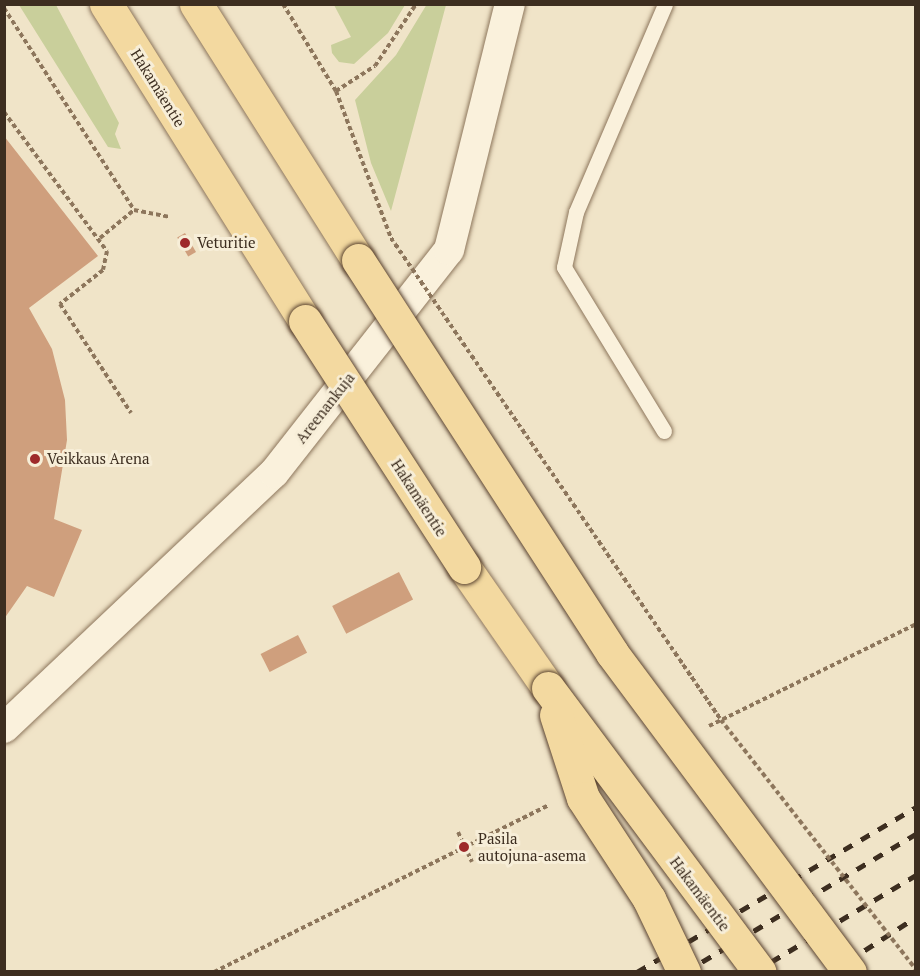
<!DOCTYPE html>
<html>
<head>
<meta charset="utf-8">
<style>
	body { margin:0 }
	#map { position:relative; width:920px; height:976px; overflow:hidden; background:#f0e4c8; font-family:"PT Serif",serif }
	div>[style] { position:absolute }
	.green>* { inset:0; background:#c9cf9b }
	.building>* { inset:0; background:#cf9f7d; transform-origin:0 0 }
	.path>* { height:4px; margin-top:-2px; transform-origin:0; background:repeating-linear-gradient(90deg,#8d765c 0 4.5px,transparent 0 7.5px) }
	.roads { filter:drop-shadow(0 0 2px #8d765c) drop-shadow(0 0 2px #8d765c) }
	.lane>* { height:15px; margin:-7.5px; padding:0 7.5px; transform-origin:7.5px; border-radius:7.5px; background:#faf1dc }
	.street>* { height:30px; margin:-15px; padding:0 15px; transform-origin:15px; border-radius:15px; background:#faf1dc }
	.primary>* { height:33px; margin:-16.5px; padding:0 16.5px; transform-origin:16.5px; border-radius:16.5px; background:#f3d9a0 }
	.rail>* { height:4.5px; margin-top:-2.25px; transform-origin:0; background:repeating-linear-gradient(90deg,#3d2e20 0 10px,transparent 0 20px) }
	.path-bridge>* { height:4px; margin-top:-2px; transform-origin:0; background:repeating-linear-gradient(90deg,#8d765c 0 4.5px,transparent 0 7.5px) }
	.bridges { filter:drop-shadow(0 0 2px #5b4430) drop-shadow(0 0 2px #5b4430) }
	.primary-bridge>* { height:33px; margin:-16.5px; padding:0 16.5px; transform-origin:16.5px; border-radius:16.5px; background:#f3d9a0 }
	.dots>* { width:16px; height:16px; translate:-50% -50%; box-sizing:border-box; border:3px solid #f7eed8; border-radius:50% }
	span { translate:-50% -50%; white-space:nowrap; text-align:center; line-height:1.15; -webkit-text-stroke:6px #f7eed8; paint-order:stroke }
	.street-label { font-size:15px; color:#3d2e20 }
	.poi-label { font-size:15px; color:#3d2e20 }
	.left { translate:0 -50%; text-align:left }
	.frame { position:absolute; inset:0; border:6px solid #3d2e20; pointer-events:none }
</style>
</head>
<body>
<div id="map">
	<div class="green">
		<i style="clip-path:polygon(427px 4px,446px 5px,391px 211px,371px 163px,355px 100px,396px 55px)"></i>
		<i style="clip-path:polygon(19px 5px,56px 5px,119px 123px,115px 134px,121px 149px,108px 147px)"></i>
		<i style="clip-path:polygon(334px 5px,405px 5px,388px 33px,354px 64px,339px 62px,332px 53px,331px 45px,351px 37px)"></i>
	</div>
	<div class="building">
		<i style="clip-path:polygon(4px 136px,98px 256px,29px 308px,52px 349px,65px 400px,67px 440px,54px 519px,82px 530px,54px 597px,27px 586px,4px 619px)"></i>
		<i style="left:185px;top:233px;width:22px;height:9px;rotate:60deg"></i>
		<i style="left:399px;top:572px;width:31px;height:75px;rotate:63deg"></i>
		<i style="left:298px;top:635px;width:20px;height:42px;rotate:63deg"></i>
	</div>
	<div class="path">
		<i style="left:283px;top:4px;width:102px;rotate:58.7deg"></i>
		<i style="left:336px;top:91px;width:157px;rotate:69.5deg"></i>
		<i style="left:4px;top:8px;width:240px;rotate:57.2deg"></i>
		<i style="left:134px;top:210px;width:36px;rotate:11deg"></i>
		<i style="left:336px;top:91px;width:46px;rotate:-32.7deg"></i>
		<i style="left:375px;top:66px;width:74px;rotate:-56.5deg"></i>
		<i style="left:4px;top:112px;width:173px;rotate:53.5deg"></i>
		<i style="left:107px;top:251px;width:19px;rotate:102deg"></i>
		<i style="left:103px;top:270px;width:55px;rotate:141.7deg"></i>
		<i style="left:60px;top:304px;width:130px;rotate:56.9deg"></i>
		<i style="left:100px;top:238px;width:44px;rotate:-39.5deg"></i>
		<i style="left:709px;top:726px;width:231px;rotate:-26.2deg"></i>
		<i style="left:458px;top:832px;width:33px;rotate:65deg"></i>
		<i style="left:214px;top:972px;width:374px;rotate:-26.5deg"></i>
		<i style="left:914px;top:972px;width:2px;rotate:-27deg"></i>
	</div>
	<div class="roads">
		<div class="lane">
			<i style="left:664px;top:431px;width:192px;rotate:-121.4deg"></i>
			<i style="left:564px;top:267px;width:56px;rotate:-77.7deg"></i>
			<i style="left:576px;top:212px;width:226px;rotate:-66.8deg"></i>
		</div>
		<div class="street">
			<i style="left:4px;top:728px;width:371px;rotate:-43.4deg"></i>
			<i style="left:274px;top:473px;width:283px;rotate:-51.9deg"></i>
			<i style="left:449px;top:250px;width:253px;rotate:-76.1deg"></i>
		</div>
		<div class="primary">
			<i style="left:106px;top:4px;width:374px;rotate:57.9deg"></i>
			<i style="left:196px;top:4px;width:303px;rotate:57.7deg"></i>
			<i style="left:464px;top:567px;width:147px;rotate:55.2deg"></i>
		</div>
	</div>
	<div class="rail">
		<i style="left:637px;top:972px;width:324px;rotate:-30.6deg"></i>
		<i style="left:685px;top:972px;width:269px;rotate:-30.9deg"></i>
		<i style="left:754px;top:972px;width:189px;rotate:-30.9deg"></i>
		<i style="left:831px;top:972px;width:101px;rotate:-32.9deg"></i>
	</div>
	<div class="path-bridge">
		<i style="left:391px;top:238px;width:584px;rotate:55.6deg"></i>
		<i style="left:721px;top:720px;width:317px;rotate:52deg"></i>
	</div>
	<div class="bridges">
		<div class="primary-bridge">
			<i style="left:358px;top:260px;width:468px;rotate:57.1deg"></i>
			<i style="left:612px;top:653px;width:398px;rotate:53.3deg"></i>
			<i style="left:305px;top:321px;width:293px;rotate:57.1deg"></i>
			<i style="left:548px;top:688px;width:354px;rotate:53.3deg"></i>
			<i style="left:556px;top:715px;width:87px;rotate:72deg"></i>
			<i style="left:583px;top:798px;width:121px;rotate:56.8deg"></i>
			<i style="left:649px;top:899px;width:81px;rotate:64.4deg"></i>
		</div>
	</div>
	<div class="dots">
		<i style="left:185px;top:243px;background:#9e2a2b"></i>
		<i style="left:35px;top:459px;background:#9e2a2b"></i>
		<i style="left:464px;top:847px;background:#9e2a2b"></i>
	</div>
	<div class="street-label">
		<span style="left:158px;top:88px;rotate:58deg">Hakamäentie</span>
		<span style="left:325px;top:408px;rotate:-52deg">Areenankuja</span>
		<span style="left:419px;top:498px;rotate:57deg">Hakamäentie</span>
		<span style="left:700px;top:894px;rotate:53deg">Hakamäentie</span>
	</div>
	<div class="poi-label">
		<span class="left" style="left:197px;top:243px">Veturitie</span>
		<span class="left" style="left:47px;top:459px">Veikkaus Arena</span>
		<span class="left" style="left:478px;top:847px">Pasila<br>autojuna-asema</span>
	</div>
	<div class="frame"></div>
</div>
</body>
</html>
